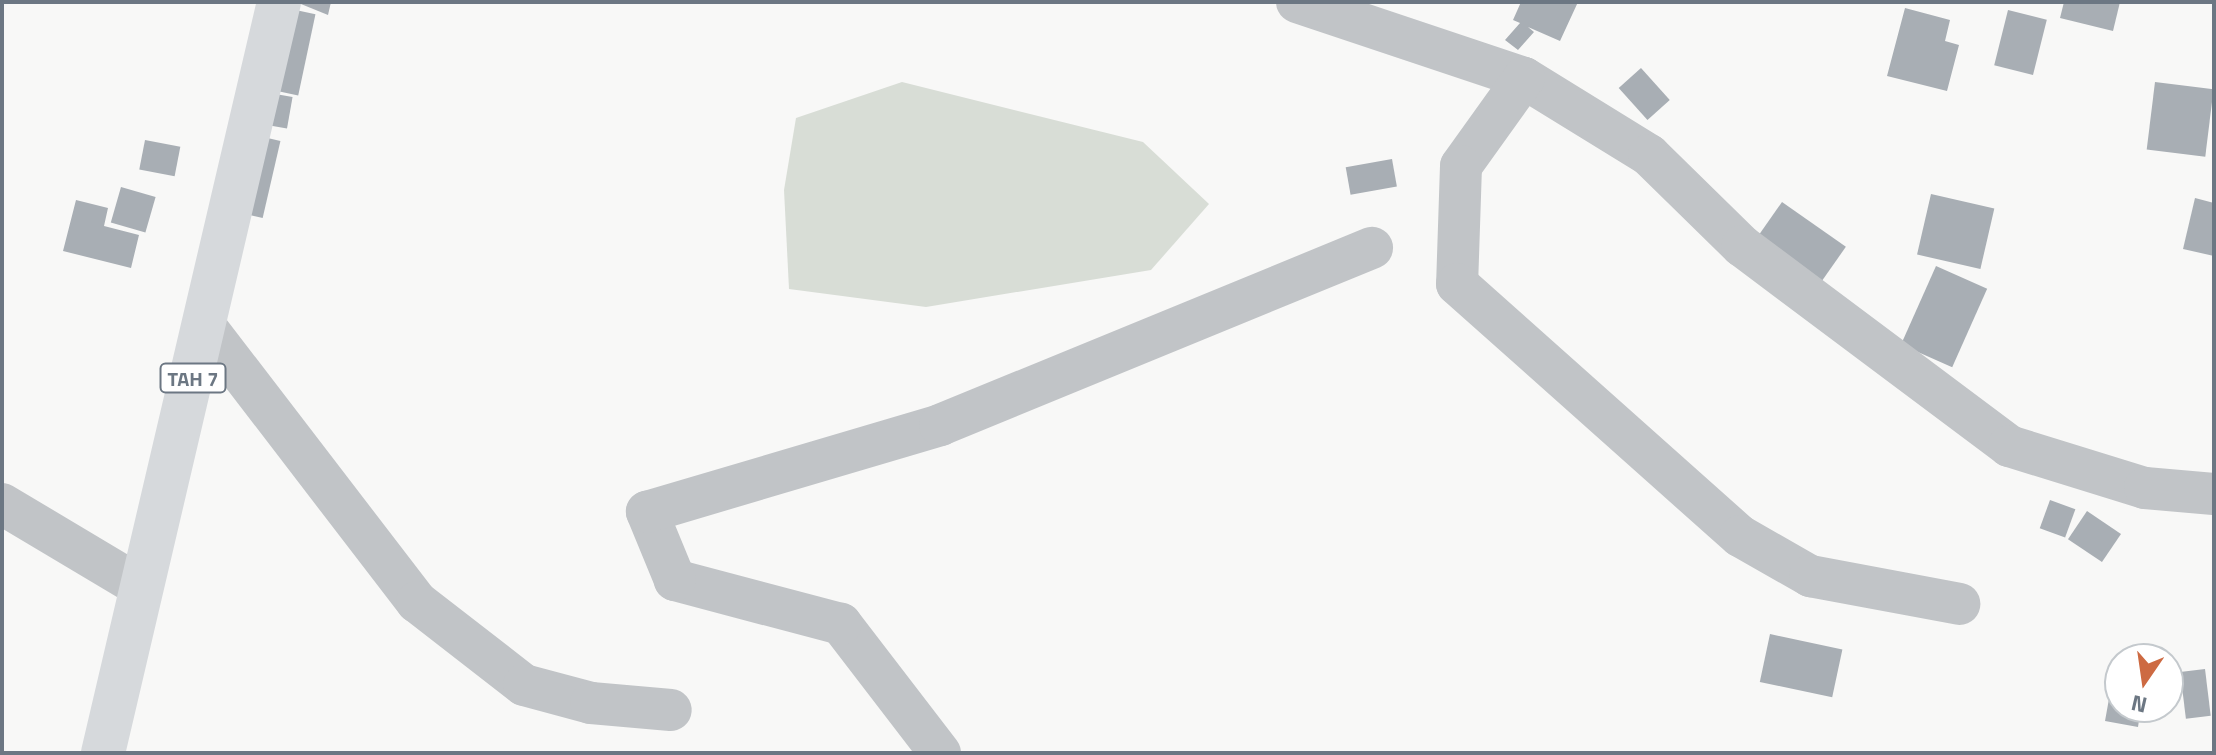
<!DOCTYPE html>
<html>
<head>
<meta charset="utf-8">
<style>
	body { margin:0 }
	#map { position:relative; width:2216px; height:755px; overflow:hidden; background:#f8f8f7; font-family:"Titillium Web",sans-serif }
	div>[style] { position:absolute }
	.green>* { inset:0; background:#d8ddd6 }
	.building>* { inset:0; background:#a8aeb4; transform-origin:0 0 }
	.minor>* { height:42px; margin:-21px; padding:0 21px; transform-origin:21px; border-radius:21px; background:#c1c4c7 }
	.highway>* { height:44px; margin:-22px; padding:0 22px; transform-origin:22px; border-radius:22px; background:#d6d9dc }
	span { translate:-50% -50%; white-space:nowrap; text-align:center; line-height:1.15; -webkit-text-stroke:8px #fff; paint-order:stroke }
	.shield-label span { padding:2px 6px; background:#fff; border:2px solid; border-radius:6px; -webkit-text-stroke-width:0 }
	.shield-label { font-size:20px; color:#6c7783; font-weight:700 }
	.frame { position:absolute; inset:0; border:4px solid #6c7783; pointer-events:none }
	.north { position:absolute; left:2104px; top:643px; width:80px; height:80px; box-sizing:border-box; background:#fff; border:2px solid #c4c9cd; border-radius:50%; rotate:193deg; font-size:22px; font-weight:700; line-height:32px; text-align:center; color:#6c7783 }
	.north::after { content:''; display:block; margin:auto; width:28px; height:36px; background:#cd6a42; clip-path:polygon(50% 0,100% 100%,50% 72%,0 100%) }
</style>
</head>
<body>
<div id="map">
	<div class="green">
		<i style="clip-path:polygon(902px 82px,1143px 142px,1209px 204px,1151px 270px,926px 307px,789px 289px,784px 190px,796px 118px)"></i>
	</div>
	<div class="building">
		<i style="clip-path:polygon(296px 2px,331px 2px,328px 15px)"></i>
		<i style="clip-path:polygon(1521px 2px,1578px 2px,1560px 41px,1528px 27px,1534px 32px,1518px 50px,1505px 40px,1520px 23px,1513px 20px)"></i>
		<i style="clip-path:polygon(2064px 2px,2120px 2px,2113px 31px,2060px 18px)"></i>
		<i style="clip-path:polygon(1905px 8px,1950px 20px,1945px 41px,1959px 45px,1947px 91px,1887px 76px)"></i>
		<i style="left:291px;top:9px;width:25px;height:83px;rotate:12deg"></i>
		<i style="left:2008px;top:10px;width:40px;height:57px;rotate:14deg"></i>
		<i style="left:1641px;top:68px;width:43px;height:30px;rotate:48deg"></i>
		<i style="left:2155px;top:82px;width:59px;height:68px;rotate:7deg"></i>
		<i style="left:264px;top:92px;width:29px;height:32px;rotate:10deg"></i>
		<i style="left:259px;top:136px;width:22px;height:79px;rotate:13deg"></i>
		<i style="left:145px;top:140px;width:36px;height:30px;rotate:11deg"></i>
		<i style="left:1392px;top:159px;width:28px;height:47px;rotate:80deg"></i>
		<i style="left:121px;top:187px;width:36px;height:37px;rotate:16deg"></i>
		<i style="left:1931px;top:194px;width:65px;height:62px;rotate:13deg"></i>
		<i style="clip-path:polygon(2195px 198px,2214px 203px,2214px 256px,2183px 249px)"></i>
		<i style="clip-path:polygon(76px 200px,108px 208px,104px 226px,139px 235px,131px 268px,63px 251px)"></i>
		<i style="left:1782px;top:202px;width:78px;height:52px;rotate:35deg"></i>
		<i style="left:1936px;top:266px;width:56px;height:86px;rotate:24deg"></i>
		<i style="left:2050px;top:500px;width:27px;height:30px;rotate:20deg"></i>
		<i style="left:2087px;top:511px;width:41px;height:34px;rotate:34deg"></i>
		<i style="left:1770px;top:634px;width:74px;height:49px;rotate:12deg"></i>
		<i style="left:2205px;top:669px;width:47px;height:25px;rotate:83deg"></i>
		<i style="clip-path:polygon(2112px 682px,2120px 683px,2120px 707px,2141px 707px,2138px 727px,2105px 721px)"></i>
	</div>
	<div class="minor">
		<i style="left:1297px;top:2px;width:239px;rotate:18.5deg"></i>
		<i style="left:1524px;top:78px;width:147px;rotate:31.6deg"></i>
		<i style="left:1649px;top:155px;width:130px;rotate:44.4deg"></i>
		<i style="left:1742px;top:246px;width:334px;rotate:36.8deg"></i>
		<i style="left:2009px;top:446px;width:142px;rotate:17.2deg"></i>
		<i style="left:2145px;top:488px;width:69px;rotate:5deg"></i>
		<i style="left:1524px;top:78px;width:108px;rotate:125.6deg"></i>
		<i style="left:1461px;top:166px;width:118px;rotate:91.9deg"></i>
		<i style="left:1457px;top:284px;width:379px;rotate:41.7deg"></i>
		<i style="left:1740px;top:536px;width:81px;rotate:29.7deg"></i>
		<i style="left:1810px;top:576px;width:152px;rotate:10.6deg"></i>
		<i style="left:205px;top:326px;width:348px;rotate:52.5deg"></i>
		<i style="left:417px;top:602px;width:135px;rotate:37.8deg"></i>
		<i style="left:524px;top:685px;width:69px;rotate:15deg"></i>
		<i style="left:591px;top:703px;width:80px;rotate:5deg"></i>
		<i style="left:2px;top:504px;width:162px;rotate:30.8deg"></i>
		<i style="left:940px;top:753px;width:163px;rotate:-127.5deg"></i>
		<i style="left:841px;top:624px;width:172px;rotate:-165.2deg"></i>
		<i style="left:675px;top:580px;width:74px;rotate:-112.4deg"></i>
		<i style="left:647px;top:512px;width:306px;rotate:-16.5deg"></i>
		<i style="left:940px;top:425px;width:467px;rotate:-22.3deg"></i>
	</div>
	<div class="highway">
		<i style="left:103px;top:753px;width:771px;rotate:-76.81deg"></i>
	</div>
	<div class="shield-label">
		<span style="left:193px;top:378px">TAH 7</span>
	</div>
	<div class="frame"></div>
	<div class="north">N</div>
</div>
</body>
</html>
